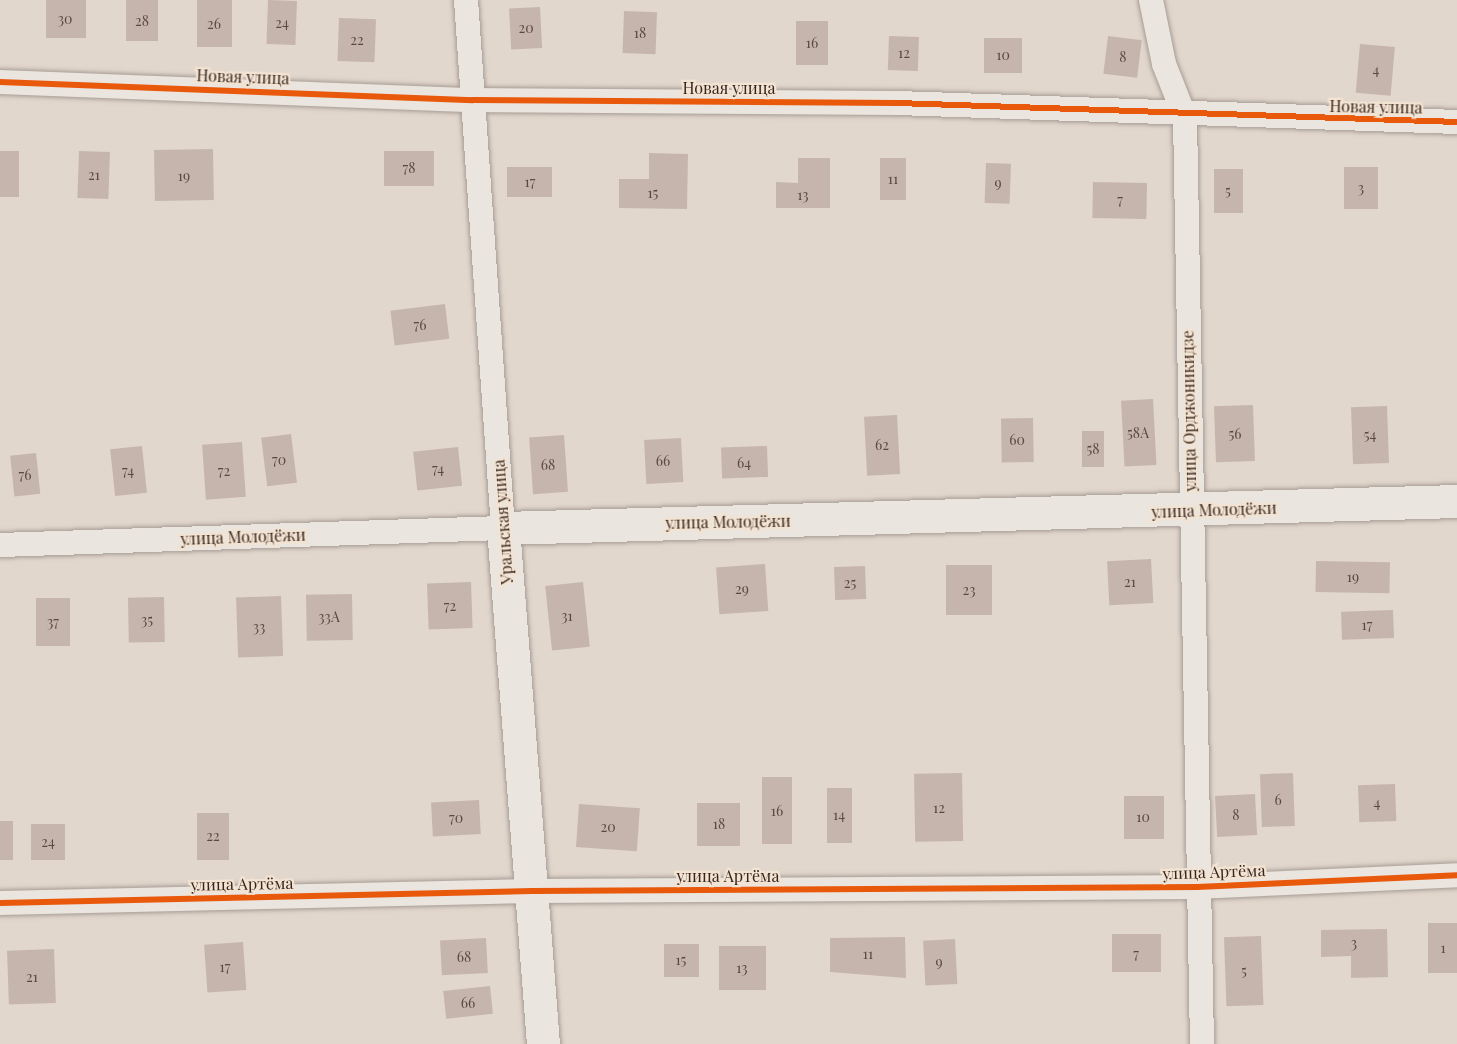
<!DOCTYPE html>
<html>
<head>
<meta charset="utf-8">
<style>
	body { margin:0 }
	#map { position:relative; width:1457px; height:1044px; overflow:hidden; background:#e2d7cc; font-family:"Playfair Display",serif }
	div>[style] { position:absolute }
	.building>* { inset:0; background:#c6b5ad; transform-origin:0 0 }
	.roads { filter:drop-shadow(0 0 2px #a79d96) drop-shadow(0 0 2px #a79d96) }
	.street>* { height:24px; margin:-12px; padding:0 12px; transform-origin:12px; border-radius:12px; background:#eae5de }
	.secondary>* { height:33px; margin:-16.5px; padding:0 16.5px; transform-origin:16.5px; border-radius:16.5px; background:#eae5de }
	.cycleway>* { height:6px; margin:-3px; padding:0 3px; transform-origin:3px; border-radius:3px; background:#e8590c }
	span { translate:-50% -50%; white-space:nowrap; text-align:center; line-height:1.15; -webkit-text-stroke:4.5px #f3e3d2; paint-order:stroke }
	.number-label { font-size:14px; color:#594942 }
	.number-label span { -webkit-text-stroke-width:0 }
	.street-label { font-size:16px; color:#35251e }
</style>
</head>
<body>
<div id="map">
	<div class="building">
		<i style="left:46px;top:0;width:40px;height:38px"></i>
		<i style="left:126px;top:0;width:32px;height:41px"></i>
		<i style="left:197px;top:0;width:35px;height:47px"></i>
		<i style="left:268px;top:0;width:29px;height:44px;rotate:2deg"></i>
		<i style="left:540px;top:7px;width:41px;height:31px;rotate:87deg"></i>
		<i style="left:624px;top:11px;width:33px;height:42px;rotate:2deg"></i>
		<i style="left:339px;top:18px;width:37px;height:43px;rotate:2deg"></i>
		<i style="left:796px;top:21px;width:32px;height:44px"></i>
		<i style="left:889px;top:36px;width:30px;height:34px;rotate:2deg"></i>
		<i style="left:1108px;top:36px;width:34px;height:38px;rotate:7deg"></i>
		<i style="left:984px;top:38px;width:38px;height:35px"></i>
		<i style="left:1360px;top:44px;width:35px;height:49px;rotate:5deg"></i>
		<i style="left:213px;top:149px;width:51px;height:59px;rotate:89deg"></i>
		<i style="left:0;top:151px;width:19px;height:46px"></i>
		<i style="left:79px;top:151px;width:31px;height:47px;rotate:2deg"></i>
		<i style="left:384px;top:151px;width:50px;height:35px"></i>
		<i style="clip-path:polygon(649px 153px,688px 154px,687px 209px,619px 208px,619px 179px,649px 179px)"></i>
		<i style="clip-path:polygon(798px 158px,830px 158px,830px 208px,776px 208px,776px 182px,798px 183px)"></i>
		<i style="left:880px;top:158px;width:26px;height:42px"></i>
		<i style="left:986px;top:163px;width:25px;height:40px;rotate:2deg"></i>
		<i style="left:507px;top:167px;width:45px;height:30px"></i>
		<i style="left:1344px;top:167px;width:34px;height:42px"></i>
		<i style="left:1214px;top:169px;width:29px;height:44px"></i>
		<i style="left:1093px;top:182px;width:54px;height:36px;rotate:1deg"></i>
		<i style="left:445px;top:304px;width:35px;height:55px;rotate:83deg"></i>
		<i style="left:1153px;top:399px;width:66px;height:32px;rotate:87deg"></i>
		<i style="left:1253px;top:405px;width:56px;height:39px;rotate:88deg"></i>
		<i style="left:1387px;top:406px;width:57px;height:36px;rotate:88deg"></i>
		<i style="left:897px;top:415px;width:59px;height:33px;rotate:87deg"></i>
		<i style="left:1033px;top:418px;width:44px;height:32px;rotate:89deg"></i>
		<i style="left:1082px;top:431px;width:22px;height:36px"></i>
		<i style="left:291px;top:434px;width:49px;height:30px;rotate:83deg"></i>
		<i style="left:564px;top:435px;width:57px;height:35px;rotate:86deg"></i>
		<i style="left:681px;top:438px;width:44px;height:37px;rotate:87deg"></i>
		<i style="left:242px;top:442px;width:55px;height:40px;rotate:86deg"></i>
		<i style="left:142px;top:446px;width:47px;height:32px;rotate:84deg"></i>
		<i style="left:767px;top:446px;width:31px;height:46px;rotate:88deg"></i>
		<i style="left:458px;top:447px;width:39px;height:45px;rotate:84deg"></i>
		<i style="left:36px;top:453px;width:41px;height:26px;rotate:84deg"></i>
		<i style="left:1151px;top:559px;width:44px;height:44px;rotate:87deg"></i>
		<i style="left:1316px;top:561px;width:74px;height:31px;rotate:1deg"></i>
		<i style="left:765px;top:564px;width:47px;height:49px;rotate:86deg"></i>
		<i style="left:946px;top:565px;width:46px;height:50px"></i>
		<i style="left:865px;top:566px;width:33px;height:31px;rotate:88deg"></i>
		<i style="left:471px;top:582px;width:46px;height:44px;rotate:88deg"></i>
		<i style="left:583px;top:582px;width:65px;height:38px;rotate:84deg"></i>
		<i style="left:352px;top:594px;width:46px;height:46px;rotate:89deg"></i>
		<i style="left:281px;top:596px;width:60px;height:45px;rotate:88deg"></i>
		<i style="left:164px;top:597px;width:45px;height:36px;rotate:89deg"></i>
		<i style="left:36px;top:598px;width:34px;height:48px"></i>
		<i style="left:1393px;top:610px;width:28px;height:52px;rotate:88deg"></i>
		<i style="left:962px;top:773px;width:68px;height:48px;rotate:89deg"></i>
		<i style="left:1293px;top:773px;width:53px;height:33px;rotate:88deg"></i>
		<i style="left:762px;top:777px;width:30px;height:67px"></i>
		<i style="left:1395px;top:784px;width:37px;height:37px;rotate:88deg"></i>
		<i style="left:827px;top:788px;width:25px;height:55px"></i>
		<i style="left:1255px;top:794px;width:41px;height:40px;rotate:87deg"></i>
		<i style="left:1124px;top:796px;width:40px;height:43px"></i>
		<i style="left:479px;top:800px;width:34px;height:48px;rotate:87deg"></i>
		<i style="left:697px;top:803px;width:43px;height:43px"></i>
		<i style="left:579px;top:804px;width:61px;height:43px;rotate:4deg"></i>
		<i style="left:197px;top:813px;width:32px;height:47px"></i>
		<i style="left:0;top:821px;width:13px;height:39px"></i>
		<i style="left:31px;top:824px;width:34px;height:36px"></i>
		<i style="left:1428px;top:923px;width:29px;height:50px"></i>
		<i style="clip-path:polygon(1387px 929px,1388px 977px,1351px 978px,1351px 956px,1321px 957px,1321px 930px)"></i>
		<i style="left:1161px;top:934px;width:38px;height:49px;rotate:90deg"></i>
		<i style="left:1261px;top:936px;width:69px;height:37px;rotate:88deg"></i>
		<i style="clip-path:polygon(905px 937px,906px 978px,830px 972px,830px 938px)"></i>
		<i style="left:486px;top:938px;width:35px;height:46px;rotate:87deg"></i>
		<i style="left:955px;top:939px;width:45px;height:32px;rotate:87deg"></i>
		<i style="left:243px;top:942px;width:48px;height:39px;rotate:86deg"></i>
		<i style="left:664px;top:944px;width:35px;height:33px"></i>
		<i style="left:719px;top:946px;width:47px;height:44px"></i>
		<i style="left:54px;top:949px;width:54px;height:47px;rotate:88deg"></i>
		<i style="left:490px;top:986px;width:28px;height:47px;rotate:84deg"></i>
	</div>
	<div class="roads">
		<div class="street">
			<i style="left:1151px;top:0;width:65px;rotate:78.5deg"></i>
			<i style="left:1164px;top:64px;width:57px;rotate:68.4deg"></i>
			<i style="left:1185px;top:117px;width:927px;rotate:88.95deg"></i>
			<i style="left:0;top:82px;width:473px;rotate:2.2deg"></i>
			<i style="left:473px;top:100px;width:424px;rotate:0.4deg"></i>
			<i style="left:897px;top:103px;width:560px;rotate:1.94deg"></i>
			<i style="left:0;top:545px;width:503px;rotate:-1.94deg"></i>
			<i style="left:503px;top:528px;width:529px;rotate:-94.01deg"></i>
			<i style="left:0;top:903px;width:532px;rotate:-1.29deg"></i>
			<i style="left:532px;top:891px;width:665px;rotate:-0.34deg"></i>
			<i style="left:1197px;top:887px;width:260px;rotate:-2.6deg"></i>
		</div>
		<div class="secondary">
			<i style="left:543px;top:1044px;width:518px;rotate:-94.43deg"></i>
			<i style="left:503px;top:528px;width:954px;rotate:-1.62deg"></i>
		</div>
	</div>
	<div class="cycleway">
		<i style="left:0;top:82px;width:473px;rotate:2.2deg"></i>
		<i style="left:473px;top:100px;width:424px;rotate:0.4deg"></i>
		<i style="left:897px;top:103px;width:560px;rotate:1.94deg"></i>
		<i style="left:0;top:903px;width:532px;rotate:-1.29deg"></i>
		<i style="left:532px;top:891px;width:665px;rotate:-0.34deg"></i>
		<i style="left:1197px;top:887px;width:260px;rotate:-2.6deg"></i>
	</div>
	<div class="number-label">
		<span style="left:65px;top:19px">30</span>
		<span style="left:142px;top:21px">28</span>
		<span style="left:282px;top:23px">24</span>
		<span style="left:214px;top:24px">26</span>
		<span style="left:526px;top:28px">20</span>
		<span style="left:640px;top:33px">18</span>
		<span style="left:357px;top:40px">22</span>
		<span style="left:812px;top:43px">16</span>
		<span style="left:904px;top:53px">12</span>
		<span style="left:1003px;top:55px">10</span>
		<span style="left:1123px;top:57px">8</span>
		<span style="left:1376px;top:70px">4</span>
		<span style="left:409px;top:168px">78</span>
		<span style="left:94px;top:175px">21</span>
		<span style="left:184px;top:176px">19</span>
		<span style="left:893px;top:179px">11</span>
		<span style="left:530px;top:182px">17</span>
		<span style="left:998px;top:183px">9</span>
		<span style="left:1361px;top:188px">3</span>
		<span style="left:1228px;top:191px">5</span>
		<span style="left:653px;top:193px">15</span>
		<span style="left:803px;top:195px">13</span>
		<span style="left:1120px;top:200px">7</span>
		<span style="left:420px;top:325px">76</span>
		<span style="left:1138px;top:433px">58А</span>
		<span style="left:1235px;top:434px">56</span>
		<span style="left:1370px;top:435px">54</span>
		<span style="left:1017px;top:440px">60</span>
		<span style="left:882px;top:445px">62</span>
		<span style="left:1093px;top:449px">58</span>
		<span style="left:279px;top:460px">70</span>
		<span style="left:663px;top:461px">66</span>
		<span style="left:744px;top:463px">64</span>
		<span style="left:548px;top:465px">68</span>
		<span style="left:438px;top:469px">74</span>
		<span style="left:128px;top:471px">74</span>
		<span style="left:224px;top:471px">72</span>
		<span style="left:25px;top:475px">76</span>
		<span style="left:1353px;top:577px">19</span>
		<span style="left:1130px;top:582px">21</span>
		<span style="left:850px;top:583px">25</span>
		<span style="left:742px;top:589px">29</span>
		<span style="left:969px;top:590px">23</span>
		<span style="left:450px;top:606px">72</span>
		<span style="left:567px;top:616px">31</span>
		<span style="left:329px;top:617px">33А</span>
		<span style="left:147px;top:620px">35</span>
		<span style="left:53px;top:622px">37</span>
		<span style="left:1367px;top:625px">17</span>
		<span style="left:259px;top:627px">33</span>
		<span style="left:1278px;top:800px">6</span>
		<span style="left:1377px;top:803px">4</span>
		<span style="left:939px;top:808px">12</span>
		<span style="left:777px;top:811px">16</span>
		<span style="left:839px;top:815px">14</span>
		<span style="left:1236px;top:815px">8</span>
		<span style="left:1143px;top:817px">10</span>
		<span style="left:456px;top:818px">70</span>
		<span style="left:719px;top:824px">18</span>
		<span style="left:608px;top:827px">20</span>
		<span style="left:213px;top:836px">22</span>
		<span style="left:48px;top:842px">24</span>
		<span style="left:1354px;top:943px">3</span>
		<span style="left:1443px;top:948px">1</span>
		<span style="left:868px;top:954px">11</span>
		<span style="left:1136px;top:954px">7</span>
		<span style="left:464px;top:957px">68</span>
		<span style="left:681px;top:960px">15</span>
		<span style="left:939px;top:962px">9</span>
		<span style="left:225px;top:967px">17</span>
		<span style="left:742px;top:968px">13</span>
		<span style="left:1244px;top:971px">5</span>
		<span style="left:32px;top:977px">21</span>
		<span style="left:468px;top:1003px">66</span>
	</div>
	<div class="street-label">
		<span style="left:243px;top:77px;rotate:2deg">Новая улица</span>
		<span style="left:729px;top:88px">Новая улица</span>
		<span style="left:1376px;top:107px;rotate:1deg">Новая улица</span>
		<span style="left:1189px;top:411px;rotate:-91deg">улица Орджоникидзе</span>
		<span style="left:1214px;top:510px;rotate:-2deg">улица Молодёжи</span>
		<span style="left:503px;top:522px;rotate:-94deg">Уральская улица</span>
		<span style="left:728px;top:522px;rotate:-1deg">улица Молодёжи</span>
		<span style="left:243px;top:537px;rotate:-2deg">улица Молодёжи</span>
		<span style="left:1214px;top:872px;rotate:-2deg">улица Артёма</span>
		<span style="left:728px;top:876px">улица Артёма</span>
		<span style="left:242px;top:884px;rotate:-1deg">улица Артёма</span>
	</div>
</div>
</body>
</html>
